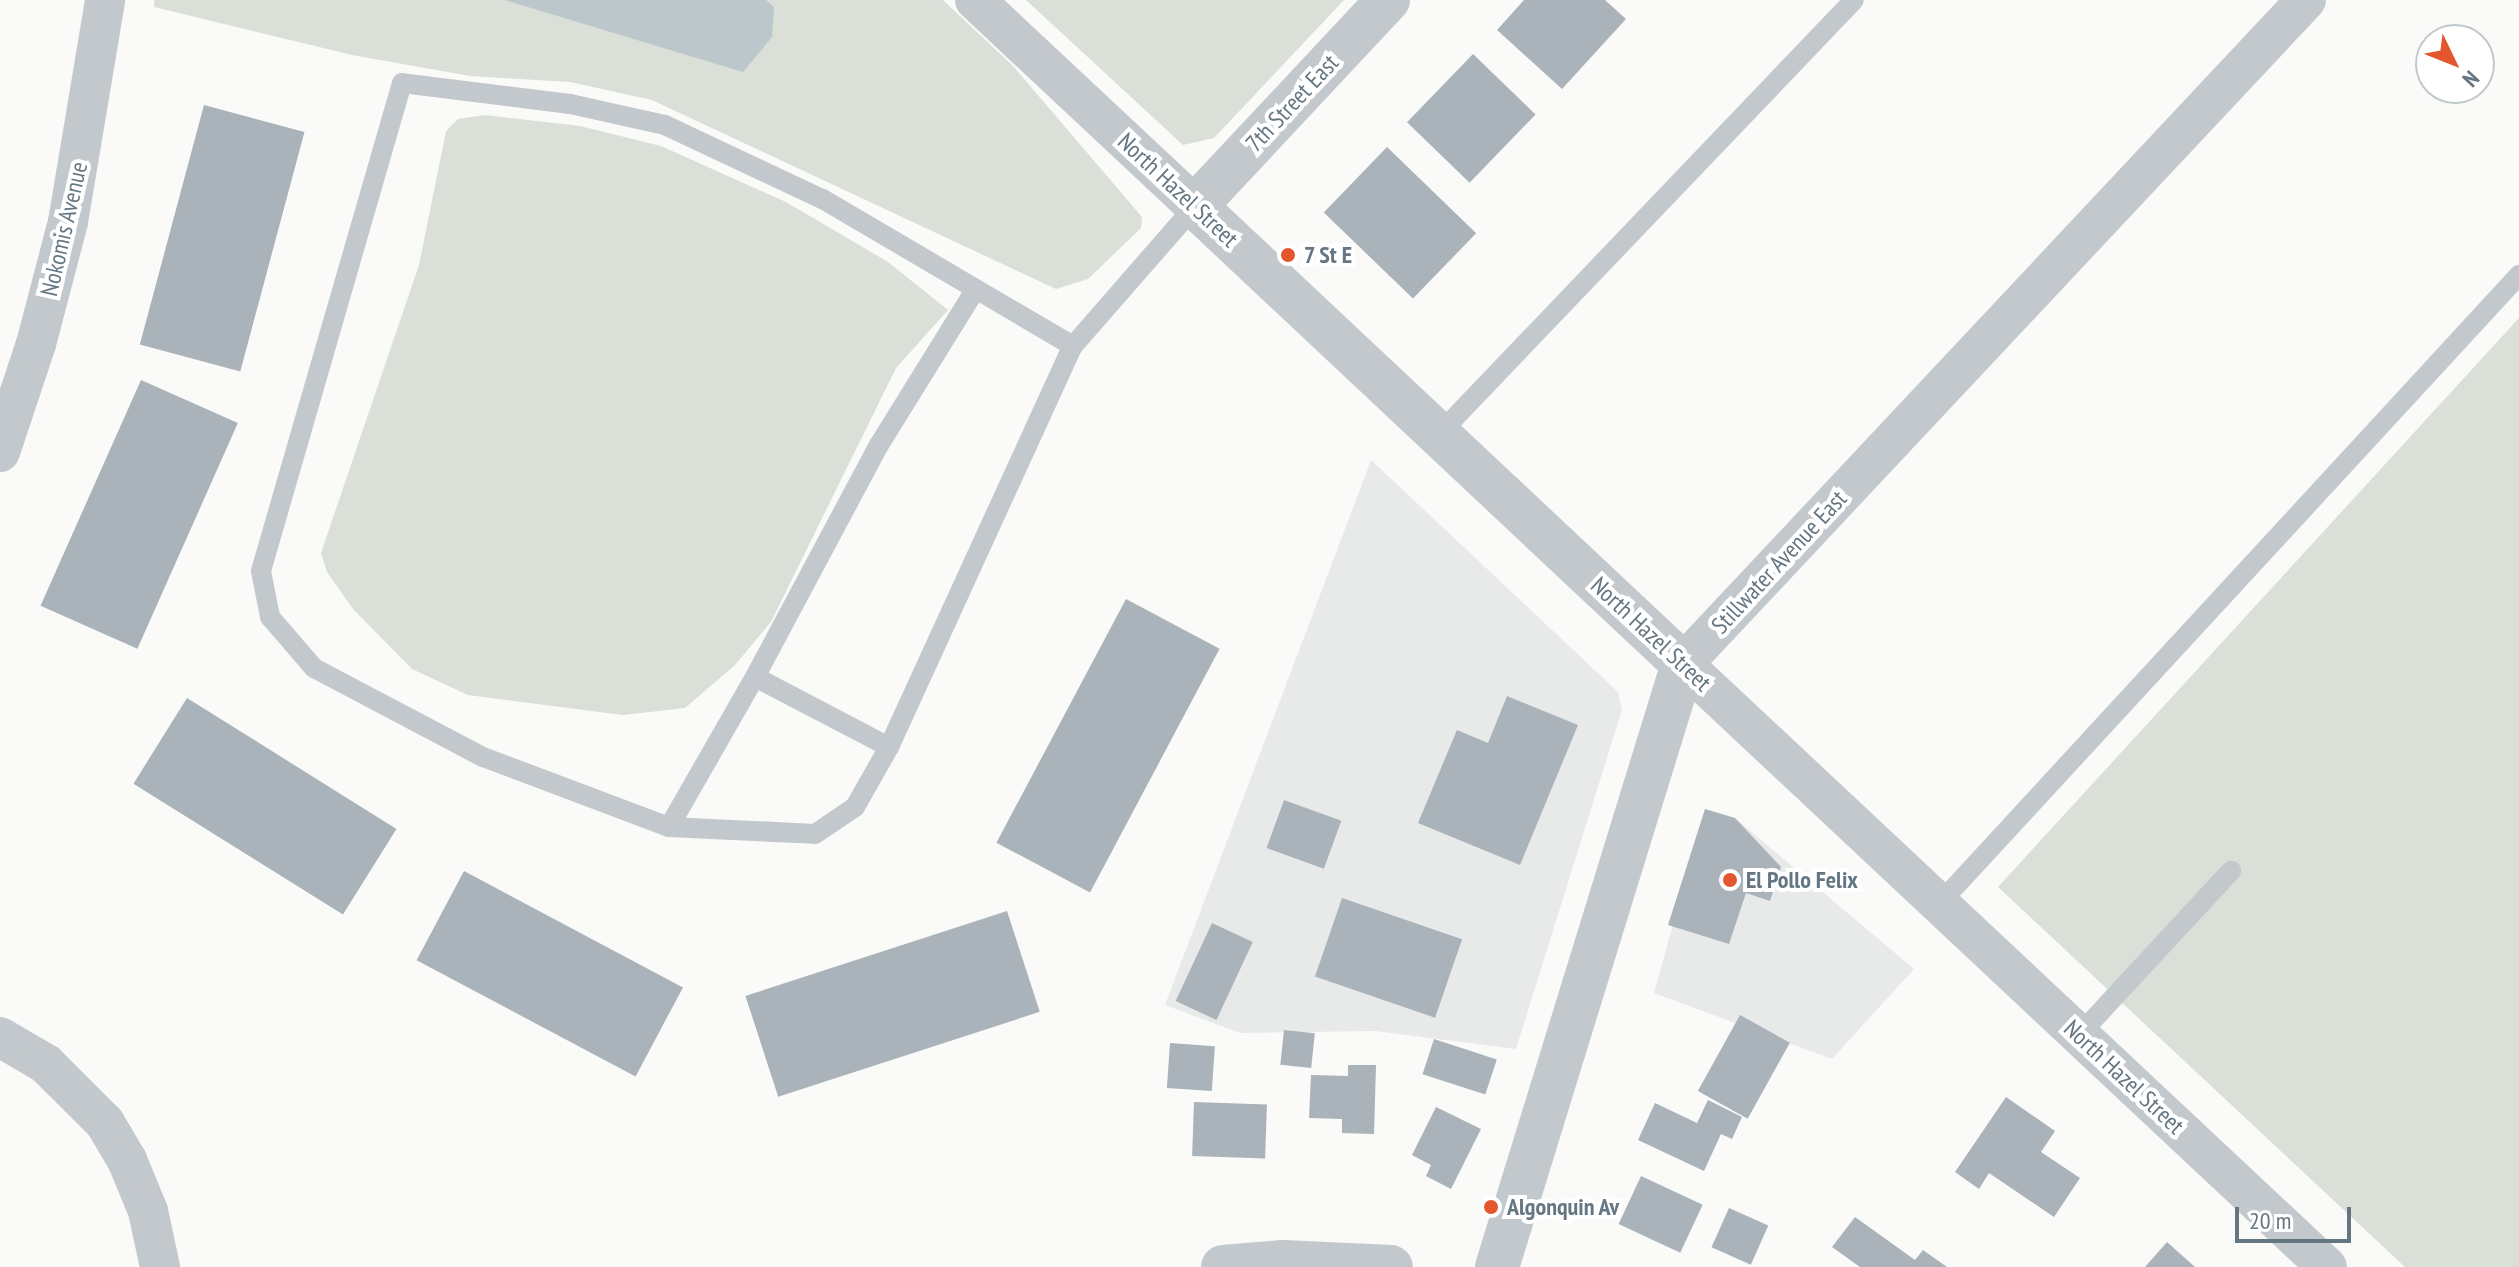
<!DOCTYPE html>
<html>
<head>
<meta charset="utf-8">
<style>
	body { margin:0 }
	#map { position:relative; width:2519px; height:1267px; overflow:hidden; background:#fafaf8; font-family:"PT Sans Narrow",sans-serif }
	div>[style] { position:absolute }
	.built>* { inset:0; background:#e8e9e9 }
	.green>* { inset:0; background:#dadfd7 }
	.water>* { inset:0; background:#bbc7cb }
	.building>* { inset:0; background:#aab3b9; transform-origin:0 0 }
	.service>* { height:20px; margin:-10px; padding:0 10px; transform-origin:10px; border-radius:10px; background:#c3c8cc }
	.minor>* { height:40px; margin:-20px; padding:0 20px; transform-origin:20px; border-radius:20px; background:#c3c8cc }
	.tertiary>* { height:44px; margin:-22px; padding:0 22px; transform-origin:22px; border-radius:22px; background:#c3c8cc }
	.dots>* { width:22px; height:22px; translate:-50% -50%; box-sizing:border-box; border:4px solid #fff; border-radius:50% }
	span { translate:-50% -50%; white-space:nowrap; text-align:center; line-height:1.15; -webkit-text-stroke:8px #fff; paint-order:stroke }
	.street-label { font-size:24px; color:#657683 }
	.poi-label { font-size:24px; color:#657683; font-weight:700 }
	.left { translate:0 -50%; text-align:left }
	.north { position:absolute; left:2415px; top:24px; width:80px; height:80px; box-sizing:border-box; background:#fff; border:2px solid #c1c8cd; border-radius:50%; rotate:133deg; font-size:22px; font-weight:700; line-height:32px; text-align:center; color:#657683 }
	.north::after { content:''; display:block; margin:auto; width:28px; height:36px; background:#e4572e; clip-path:polygon(50% 0,100% 100%,50% 72%,0 100%) }
	.scale { position:absolute; left:2235px; top:1207px; width:116px; height:36px; box-sizing:border-box; border:4px solid #657683; border-top:0; padding-left:10px; font-size:24px; line-height:28px; white-space:nowrap; color:#657683; -webkit-text-stroke:6px #fff; paint-order:stroke }
</style>
</head>
<body>
<div id="map">
	<div class="built">
		<i style="clip-path:polygon(1371px 460px,1618px 692px,1622px 710px,1516px 1049px,1375px 1031px,1240px 1033px,1165px 1005px)"></i>
		<i style="clip-path:polygon(1705px 809px,1735px 818px,1914px 969px,1832px 1059px,1654px 993px)"></i>
	</div>
	<div class="green">
		<i style="clip-path:polygon(154px 0,943px 0,1013px 66px,1142px 217px,1141px 228px,1088px 279px,1056px 289px,652px 100px,570px 82px,470px 76px,352px 55px,154px 7px)"></i>
		<i style="clip-path:polygon(1026px 0,1344px 0,1214px 138px,1183px 145px)"></i>
		<i style="clip-path:polygon(485px 115px,580px 126px,661px 146px,786px 202px,888px 262px,948px 310px,896px 368px,771px 622px,735px 665px,685px 708px,623px 715px,468px 695px,412px 669px,353px 609px,327px 572px,321px 553px,419px 265px,446px 131px,458px 119px)"></i>
		<i style="clip-path:polygon(2519px 318px,2519px 1267px,2405px 1267px,1998px 887px)"></i>
	</div>
	<div class="water">
		<i style="clip-path:polygon(505px 0,766px 0,774px 7px,772px 37px,743px 72px)"></i>
	</div>
	<div class="building">
		<i style="clip-path:polygon(1524px 0,1605px 0,1626px 19px,1562px 89px,1497px 30px)"></i>
		<i style="left:1473px;top:54px;width:87px;height:95px;rotate:44deg"></i>
		<i style="left:204px;top:105px;width:104px;height:248px;rotate:15deg"></i>
		<i style="left:1387px;top:147px;width:124px;height:91px;rotate:44deg"></i>
		<i style="left:141px;top:380px;width:106px;height:247px;rotate:24deg"></i>
		<i style="left:1126px;top:599px;width:106px;height:276px;rotate:28deg"></i>
		<i style="clip-path:polygon(1507px 696px,1578px 725px,1520px 865px,1418px 823px,1457px 730px,1488px 743px)"></i>
		<i style="left:187px;top:698px;width:247px;height:101px;rotate:32deg"></i>
		<i style="left:1284px;top:800px;width:61px;height:51px;rotate:20deg"></i>
		<i style="clip-path:polygon(1705px 809px,1735px 818px,1781px 867px,1770px 901px,1746px 893px,1729px 944px,1668px 925px)"></i>
		<i style="left:464px;top:871px;width:248px;height:101px;rotate:28deg"></i>
		<i style="left:1342px;top:898px;width:127px;height:83px;rotate:19deg"></i>
		<i style="left:1007px;top:911px;width:106px;height:275px;rotate:72deg"></i>
		<i style="left:1212px;top:923px;width:45px;height:86px;rotate:25deg"></i>
		<i style="left:1740px;top:1015px;width:57px;height:87px;rotate:29deg"></i>
		<i style="left:1284px;top:1030px;width:31px;height:35px;rotate:6deg"></i>
		<i style="left:1434px;top:1039px;width:66px;height:37px;rotate:18deg"></i>
		<i style="left:1170px;top:1043px;width:45px;height:45px;rotate:4deg"></i>
		<i style="clip-path:polygon(1348px 1065px,1376px 1065px,1374px 1134px,1342px 1133px,1342px 1119px,1309px 1118px,1311px 1075px,1348px 1076px)"></i>
		<i style="clip-path:polygon(2006px 1097px,2055px 1131px,2041px 1152px,2080px 1178px,2054px 1217px,1989px 1173px,1979px 1189px,1955px 1172px)"></i>
		<i style="clip-path:polygon(1708px 1100px,1742px 1117px,1732px 1139px,1721px 1134px,1704px 1171px,1638px 1140px,1655px 1103px,1697px 1123px)"></i>
		<i style="left:1194px;top:1102px;width:73px;height:54px;rotate:2deg"></i>
		<i style="clip-path:polygon(1436px 1107px,1481px 1129px,1451px 1189px,1426px 1176px,1431px 1165px,1412px 1155px)"></i>
		<i style="left:1641px;top:1176px;width:68px;height:53px;rotate:25deg"></i>
		<i style="left:1729px;top:1208px;width:43px;height:43px;rotate:24deg"></i>
		<i style="clip-path:polygon(1855px 1217px,1915px 1260px,1923px 1250px,1947px 1267px,1860px 1267px,1832px 1247px)"></i>
		<i style="clip-path:polygon(2167px 1242px,2195px 1267px,2145px 1267px)"></i>
	</div>
	<div class="service">
		<i style="left:1073px;top:346px;width:291px;rotate:-149.6deg"></i>
		<i style="left:822px;top:199px;width:174px;rotate:-154.8deg"></i>
		<i style="left:665px;top:125px;width:97px;rotate:-167.5deg"></i>
		<i style="left:570px;top:104px;width:169px;rotate:-172.9deg"></i>
		<i style="left:402px;top:83px;width:508px;rotate:106.12deg"></i>
		<i style="left:261px;top:571px;width:47px;rotate:78.9deg"></i>
		<i style="left:270px;top:617px;width:67px;rotate:49.2deg"></i>
		<i style="left:314px;top:668px;width:191px;rotate:27.8deg"></i>
		<i style="left:483px;top:757px;width:199px;rotate:20.6deg"></i>
		<i style="left:669px;top:827px;width:146px;rotate:2.7deg"></i>
		<i style="left:815px;top:834px;width:48px;rotate:-34deg"></i>
		<i style="left:855px;top:807px;width:69px;rotate:-60.5deg"></i>
		<i style="left:889px;top:747px;width:441px;rotate:-65.4deg"></i>
		<i style="left:1073px;top:346px;width:186px;rotate:-48.9deg"></i>
		<i style="left:1439px;top:434px;width:600px;rotate:-46.28deg"></i>
		<i style="left:889px;top:747px;width:151px;rotate:-152.4deg"></i>
		<i style="left:755px;top:677px;width:263px;rotate:-61.9deg"></i>
		<i style="left:879px;top:445px;width:180px;rotate:-58.2deg"></i>
		<i style="left:669px;top:827px;width:173px;rotate:-60.2deg"></i>
		<i style="left:1939px;top:904px;width:856px;rotate:-47.32deg"></i>
		<i style="left:2079px;top:1035px;width:224px;rotate:-47.2deg"></i>
	</div>
	<div class="minor">
		<i style="left:975px;top:0;width:301px;rotate:43.1deg"></i>
		<i style="left:2306px;top:0;width:911px;rotate:133.18deg"></i>
		<i style="left:1683px;top:664px;width:882px;rotate:43.12deg"></i>
		<i style="left:0;top:452px;width:114px;rotate:-71.6deg"></i>
		<i style="left:36px;top:344px;width:126px;rotate:-75.3deg"></i>
		<i style="left:68px;top:222px;width:225px;rotate:-80.5deg"></i>
		<i style="left:0;top:1037px;width:53px;rotate:30.4deg"></i>
		<i style="left:46px;top:1064px;width:83px;rotate:45deg"></i>
		<i style="left:105px;top:1123px;width:43px;rotate:59.3deg"></i>
		<i style="left:127px;top:1160px;width:55px;rotate:67.6deg"></i>
		<i style="left:148px;top:1211px;width:57px;rotate:77.9deg"></i>
	</div>
	<div class="tertiary">
		<i style="left:1388px;top:0;width:282px;rotate:133.1deg"></i>
		<i style="left:1195px;top:206px;width:669px;rotate:43.18deg"></i>
		<i style="left:1683px;top:664px;width:631px;rotate:107.14deg"></i>
		<i style="left:1223px;top:1267px;width:60px;rotate:-4.8deg"></i>
		<i style="left:1283px;top:1262px;width:108px;rotate:2.7deg"></i>
	</div>
	<div class="dots">
		<i style="left:1288px;top:255px;background:#e4572e"></i>
		<i style="left:1730px;top:880px;background:#e4572e"></i>
		<i style="left:1491px;top:1207px;background:#e4572e"></i>
	</div>
	<div class="street-label">
		<span style="left:1292px;top:103px;rotate:-47deg">7th Street East</span>
		<span style="left:1178px;top:190px;rotate:43deg">North Hazel Street</span>
		<span style="left:64px;top:229px;rotate:-77deg">Nokomis Avenue</span>
		<span style="left:1779px;top:562px;rotate:-47deg">Stillwater Avenue East</span>
		<span style="left:1651px;top:634px;rotate:43deg">North Hazel Street</span>
		<span style="left:2124px;top:1077px;rotate:43deg">North Hazel Street</span>
	</div>
	<div class="poi-label">
		<span class="left" style="left:1304px;top:255px">7 St E</span>
		<span class="left" style="left:1746px;top:880px">El Pollo Felix</span>
		<span class="left" style="left:1507px;top:1207px">Algonquin Av</span>
	</div>
	<div class="north">N</div>
	<div class="scale">20 m</div>
</div>
</body>
</html>
